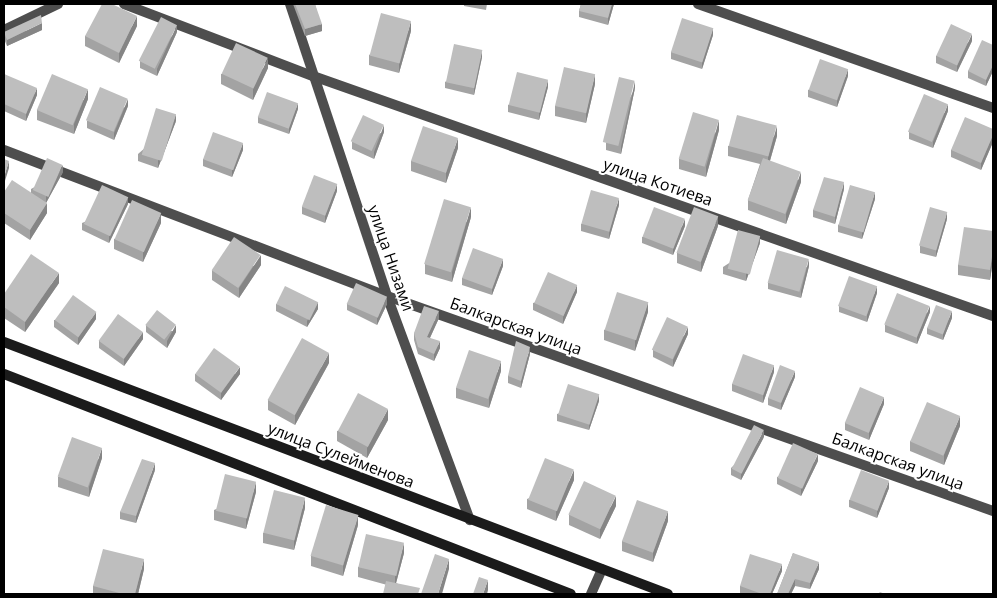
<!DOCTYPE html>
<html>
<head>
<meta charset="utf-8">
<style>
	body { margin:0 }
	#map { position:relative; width:997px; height:598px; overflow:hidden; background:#fff; font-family:"Open Sans",sans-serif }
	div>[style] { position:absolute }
	.street>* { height:10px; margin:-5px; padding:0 5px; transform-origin:5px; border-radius:5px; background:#4e4e4e }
	.secondary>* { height:10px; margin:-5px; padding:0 5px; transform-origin:5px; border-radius:5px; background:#1b1b1b }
	.wall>* { inset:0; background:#a3a3a3 }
	.shaded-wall>* { inset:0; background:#858585 }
	.building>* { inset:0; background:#bebebe; transform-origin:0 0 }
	span { translate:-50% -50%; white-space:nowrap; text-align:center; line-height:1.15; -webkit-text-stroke:4px #fff; paint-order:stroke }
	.street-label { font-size:16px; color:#000 }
	.frame { position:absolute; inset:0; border:5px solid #000; pointer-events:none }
</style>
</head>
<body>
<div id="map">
	<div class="street">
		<i style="left:124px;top:4px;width:202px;rotate:20.9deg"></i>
		<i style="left:313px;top:76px;width:721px;rotate:19.44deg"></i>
		<i style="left:290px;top:4px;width:308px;rotate:71.6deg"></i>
		<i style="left:387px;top:296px;width:239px;rotate:69.7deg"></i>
		<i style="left:698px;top:4px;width:313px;rotate:19.4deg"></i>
		<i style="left:4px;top:30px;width:60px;rotate:-25.7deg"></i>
		<i style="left:4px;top:150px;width:410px;rotate:20.9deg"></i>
		<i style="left:387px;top:296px;width:643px;rotate:19.53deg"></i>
		<i style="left:591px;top:594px;width:27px;rotate:-66deg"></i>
	</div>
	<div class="secondary">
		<i style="left:4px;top:342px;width:710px;rotate:20.78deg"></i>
		<i style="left:4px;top:374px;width:608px;rotate:21.21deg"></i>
	</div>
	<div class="wall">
		<i style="clip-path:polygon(293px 4px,315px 4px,322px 31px,305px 36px)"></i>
		<i style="clip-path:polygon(464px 4px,487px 4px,486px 10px,464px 6px)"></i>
		<i style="clip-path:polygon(581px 4px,614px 4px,608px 25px,579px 17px,579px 11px)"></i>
		<i style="clip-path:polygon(137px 26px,119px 63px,85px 46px,85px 36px)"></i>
		<i style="clip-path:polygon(42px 30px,7px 46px,4px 39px,4px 32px)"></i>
		<i style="clip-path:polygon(411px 31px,399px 73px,369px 65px,369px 55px)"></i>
		<i style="clip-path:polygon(177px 32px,157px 76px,140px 68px,140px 61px)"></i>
		<i style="clip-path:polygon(713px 35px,702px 69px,671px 59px,671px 52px)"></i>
		<i style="clip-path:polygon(972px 41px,957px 72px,936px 63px,936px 56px)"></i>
		<i style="clip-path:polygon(993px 45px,993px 71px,986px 86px,968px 78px,968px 71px)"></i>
		<i style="clip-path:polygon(482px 57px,474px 95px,445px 88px,445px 82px)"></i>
		<i style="clip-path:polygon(268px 68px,253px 100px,221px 84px,221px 74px)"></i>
		<i style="clip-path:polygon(4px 74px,37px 95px,26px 121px,4px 111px)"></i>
		<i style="clip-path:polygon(848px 76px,837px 107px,808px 97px,808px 90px)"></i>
		<i style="clip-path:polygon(595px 84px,586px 123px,555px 116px,555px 106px)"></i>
		<i style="clip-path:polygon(548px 87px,539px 120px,508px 112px,508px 105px)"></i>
		<i style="clip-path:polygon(635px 88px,621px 154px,606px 150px,606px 143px)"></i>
		<i style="clip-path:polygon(88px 99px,74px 134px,37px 120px,37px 110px)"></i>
		<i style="clip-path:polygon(128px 106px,114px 140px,87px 128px,87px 121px)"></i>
		<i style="clip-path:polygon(298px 109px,289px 134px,258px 123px,258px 117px)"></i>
		<i style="clip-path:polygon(948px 111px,933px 148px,909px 139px,909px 132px)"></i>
		<i style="clip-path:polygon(176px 121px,158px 168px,138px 161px,138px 154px)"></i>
		<i style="clip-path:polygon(993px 129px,993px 142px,981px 170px,951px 157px,951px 150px)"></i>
		<i style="clip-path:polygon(719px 130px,706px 177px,679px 169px,679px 159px)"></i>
		<i style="clip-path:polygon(384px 132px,374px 159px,352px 149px,352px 142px)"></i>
		<i style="clip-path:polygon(777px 136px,770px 161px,801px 182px,786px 224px,748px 210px,748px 200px,760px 164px,728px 156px,728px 146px)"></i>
		<i style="clip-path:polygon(458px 148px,446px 183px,411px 171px,411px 161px)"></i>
		<i style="clip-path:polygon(243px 150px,232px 177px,203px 166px,203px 159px)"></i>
		<i style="clip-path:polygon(63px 172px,46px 203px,47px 213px,30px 240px,4px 223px,4px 192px,31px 193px,31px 189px)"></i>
		<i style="clip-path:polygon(844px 189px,835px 224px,813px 217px,813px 210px)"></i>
		<i style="clip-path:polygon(337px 191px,325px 223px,302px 214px,302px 207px)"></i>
		<i style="clip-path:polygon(875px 199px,862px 239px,838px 232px,838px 225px)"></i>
		<i style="clip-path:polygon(128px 204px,109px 243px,82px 230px,82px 223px)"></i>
		<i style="clip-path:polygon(619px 205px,609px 239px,581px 231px,581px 224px)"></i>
		<i style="clip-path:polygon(471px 217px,452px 282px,425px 274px,425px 264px)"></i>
		<i style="clip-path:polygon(947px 219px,936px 257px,920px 253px,920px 246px)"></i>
		<i style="clip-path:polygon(161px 223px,143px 262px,114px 249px,114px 239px)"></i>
		<i style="clip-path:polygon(685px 226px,673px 255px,642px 243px,642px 237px)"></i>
		<i style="clip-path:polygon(718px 226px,701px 272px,677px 263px,677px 253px)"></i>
		<i style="clip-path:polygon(993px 231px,993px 260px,990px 280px,958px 275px,958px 265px)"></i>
		<i style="clip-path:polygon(760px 243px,746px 281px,723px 274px,723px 267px)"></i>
		<i style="clip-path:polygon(261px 265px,239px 298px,212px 280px,212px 270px)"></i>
		<i style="clip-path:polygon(503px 266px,492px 295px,462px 285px,462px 278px)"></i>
		<i style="clip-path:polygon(809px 266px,801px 298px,768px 289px,768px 283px)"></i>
		<i style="clip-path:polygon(59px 283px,25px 332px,4px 318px,4px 294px)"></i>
		<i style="clip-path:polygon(577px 292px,563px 324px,533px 310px,533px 303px)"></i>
		<i style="clip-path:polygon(877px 293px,867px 322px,839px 312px,839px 306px)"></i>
		<i style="clip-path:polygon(276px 304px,318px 309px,307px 327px,276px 311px)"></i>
		<i style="clip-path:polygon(347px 304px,387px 304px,377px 325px,347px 310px)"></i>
		<i style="clip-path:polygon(648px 312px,635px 351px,604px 340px,604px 330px)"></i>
		<i style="clip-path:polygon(930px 312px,917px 344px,885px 332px,885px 325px)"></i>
		<i style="clip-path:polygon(439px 318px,430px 338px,440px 348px,434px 361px,418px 354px,414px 340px,414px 333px)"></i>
		<i style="clip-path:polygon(952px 318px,943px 340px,927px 334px,927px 328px)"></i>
		<i style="clip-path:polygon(96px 319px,78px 345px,54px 327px,54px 320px)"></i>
		<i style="clip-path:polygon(146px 325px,176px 332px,167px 348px,146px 332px)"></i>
		<i style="clip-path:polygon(688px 334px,673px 367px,653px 357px,653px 350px)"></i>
		<i style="clip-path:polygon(143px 339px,124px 366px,99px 348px,99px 341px)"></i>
		<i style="clip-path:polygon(530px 354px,521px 388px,508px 383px,508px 376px)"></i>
		<i style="clip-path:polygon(329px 363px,295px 425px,268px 410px,268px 400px)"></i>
		<i style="clip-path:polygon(501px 371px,489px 408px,456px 398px,456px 388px)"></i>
		<i style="clip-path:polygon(774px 372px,763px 403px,732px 391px,732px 384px)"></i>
		<i style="clip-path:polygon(195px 374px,240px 374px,221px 400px,195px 381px)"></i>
		<i style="clip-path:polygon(795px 377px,781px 410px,768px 405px,768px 398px)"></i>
		<i style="clip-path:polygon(599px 401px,589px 430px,557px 421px,557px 414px)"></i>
		<i style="clip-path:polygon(884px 404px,869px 440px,845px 430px,845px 423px)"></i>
		<i style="clip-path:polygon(388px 420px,367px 458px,337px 441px,337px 431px)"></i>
		<i style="clip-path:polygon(960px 426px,944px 465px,910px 451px,910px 441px)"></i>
		<i style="clip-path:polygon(764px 437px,741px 480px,731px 475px,731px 468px)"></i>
		<i style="clip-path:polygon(102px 458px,89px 497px,58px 487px,58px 477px)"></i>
		<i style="clip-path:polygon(818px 461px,801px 496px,777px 484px,777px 477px)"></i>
		<i style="clip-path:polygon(155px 470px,136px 523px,120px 519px,120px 512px)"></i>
		<i style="clip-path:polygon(574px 480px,556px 521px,527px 509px,527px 499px)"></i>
		<i style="clip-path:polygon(889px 488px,877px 518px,849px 507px,849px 500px)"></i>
		<i style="clip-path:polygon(256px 492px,246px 529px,214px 520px,214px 510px)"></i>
		<i style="clip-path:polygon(616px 506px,600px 539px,569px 525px,569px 515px)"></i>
		<i style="clip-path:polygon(305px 508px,294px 550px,263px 543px,263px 533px)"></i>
		<i style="clip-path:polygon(668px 521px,653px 562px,622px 551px,622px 541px)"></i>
		<i style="clip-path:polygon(358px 525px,343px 576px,311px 566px,311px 556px)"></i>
		<i style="clip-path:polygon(404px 553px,396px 583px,420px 594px,358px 577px,358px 567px)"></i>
		<i style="clip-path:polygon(793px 553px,819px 569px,810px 589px,795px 586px,791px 594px,777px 594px)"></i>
		<i style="clip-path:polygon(144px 569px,138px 594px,93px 594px,93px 586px)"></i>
		<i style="clip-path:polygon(782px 571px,772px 594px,744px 594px,740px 593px,740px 586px)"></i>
	</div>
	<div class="shaded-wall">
		<i style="clip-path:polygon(612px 4px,614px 4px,608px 25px,608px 18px)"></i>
		<i style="clip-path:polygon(137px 16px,137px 26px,119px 63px,119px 53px)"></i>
		<i style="clip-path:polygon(411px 21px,411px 31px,399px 73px,399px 63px)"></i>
		<i style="clip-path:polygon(42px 23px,42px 30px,7px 46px,7px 40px)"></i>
		<i style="clip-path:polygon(322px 24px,322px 31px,305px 36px,305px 29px)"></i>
		<i style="clip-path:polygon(177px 25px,177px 32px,157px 76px,157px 69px)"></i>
		<i style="clip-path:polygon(713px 28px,713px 35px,702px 69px,702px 62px)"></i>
		<i style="clip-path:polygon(972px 34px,972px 41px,957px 72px,957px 66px)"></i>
		<i style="clip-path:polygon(482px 50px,482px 57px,474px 95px,474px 88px)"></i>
		<i style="clip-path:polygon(268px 58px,268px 68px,253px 100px,253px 89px)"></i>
		<i style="clip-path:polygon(993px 65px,993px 71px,986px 86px,986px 80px)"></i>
		<i style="clip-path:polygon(848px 69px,848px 76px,837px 107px,837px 101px)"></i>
		<i style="clip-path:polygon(595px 74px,595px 84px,586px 123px,586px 113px)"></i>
		<i style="clip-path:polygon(548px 80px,548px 87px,539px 120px,539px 113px)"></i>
		<i style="clip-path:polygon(635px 81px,635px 88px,621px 154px,621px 147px)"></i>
		<i style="clip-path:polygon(37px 88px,37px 95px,26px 121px,26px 114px)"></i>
		<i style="clip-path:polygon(88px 89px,88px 99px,74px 134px,74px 124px)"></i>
		<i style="clip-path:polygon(128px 99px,128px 106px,114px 140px,114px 133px)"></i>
		<i style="clip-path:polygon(298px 103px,298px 109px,289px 134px,289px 127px)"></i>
		<i style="clip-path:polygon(948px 104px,948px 111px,933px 148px,933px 142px)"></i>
		<i style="clip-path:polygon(176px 114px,176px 121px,158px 168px,158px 161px)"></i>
		<i style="clip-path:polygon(719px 120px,719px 130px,706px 177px,706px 167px)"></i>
		<i style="clip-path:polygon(384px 125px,384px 132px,374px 159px,374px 152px)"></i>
		<i style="clip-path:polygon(777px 126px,777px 136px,768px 167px,768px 157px)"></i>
		<i style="clip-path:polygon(993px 135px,993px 142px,981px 170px,981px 163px)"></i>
		<i style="clip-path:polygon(458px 138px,458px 148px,446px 183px,446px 173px)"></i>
		<i style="clip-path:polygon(243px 143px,243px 150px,232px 177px,232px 170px)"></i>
		<i style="clip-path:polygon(9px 161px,9px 168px,4px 184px,4px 177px)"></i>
		<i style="clip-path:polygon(63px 165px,63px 172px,46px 203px,46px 196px)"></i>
		<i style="clip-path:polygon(801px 172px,801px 182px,786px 224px,786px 214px)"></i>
		<i style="clip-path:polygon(844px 182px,844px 189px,835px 224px,835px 217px)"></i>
		<i style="clip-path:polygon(337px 184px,337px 191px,325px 223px,325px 216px)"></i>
		<i style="clip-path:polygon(875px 192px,875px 199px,862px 239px,862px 233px)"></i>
		<i style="clip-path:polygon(128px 197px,128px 204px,109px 243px,109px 236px)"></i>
		<i style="clip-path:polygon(619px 198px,619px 205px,609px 239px,609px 233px)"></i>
		<i style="clip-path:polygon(47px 203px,47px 213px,30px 240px,30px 230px)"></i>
		<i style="clip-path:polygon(471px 207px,471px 217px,452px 282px,452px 272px)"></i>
		<i style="clip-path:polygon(947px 212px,947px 219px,936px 257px,936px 250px)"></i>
		<i style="clip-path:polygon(161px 213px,161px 223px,143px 262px,143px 252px)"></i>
		<i style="clip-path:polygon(718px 216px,718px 226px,701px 272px,701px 262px)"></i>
		<i style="clip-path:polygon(685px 219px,685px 226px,673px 255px,673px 248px)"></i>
		<i style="clip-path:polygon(760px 236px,760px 243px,746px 281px,746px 274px)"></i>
		<i style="clip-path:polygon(993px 250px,993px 260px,990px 280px,990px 270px)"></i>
		<i style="clip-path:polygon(261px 255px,261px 265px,239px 298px,239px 288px)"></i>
		<i style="clip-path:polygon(503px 259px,503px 266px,492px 295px,492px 288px)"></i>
		<i style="clip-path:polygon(809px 259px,809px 266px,801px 298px,801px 291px)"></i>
		<i style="clip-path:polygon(59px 273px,59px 283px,25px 332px,25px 322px)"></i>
		<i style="clip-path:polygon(577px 285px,577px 292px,563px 324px,563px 317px)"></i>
		<i style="clip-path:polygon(877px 286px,877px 293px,867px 322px,867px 315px)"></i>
		<i style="clip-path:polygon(387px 297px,387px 304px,377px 325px,377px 318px)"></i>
		<i style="clip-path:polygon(318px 302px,318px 309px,307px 327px,307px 321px)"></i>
		<i style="clip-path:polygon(648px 302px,648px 312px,635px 351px,635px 341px)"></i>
		<i style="clip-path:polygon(930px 306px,930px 312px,917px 344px,917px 337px)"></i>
		<i style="clip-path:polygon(439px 311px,439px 318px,427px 344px,427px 337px)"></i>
		<i style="clip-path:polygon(952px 311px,952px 318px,943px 340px,943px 333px)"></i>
		<i style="clip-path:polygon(96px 312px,96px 319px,78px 345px,78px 338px)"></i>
		<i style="clip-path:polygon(176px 325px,176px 332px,167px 348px,167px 341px)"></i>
		<i style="clip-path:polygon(688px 327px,688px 334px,673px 367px,673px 360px)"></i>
		<i style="clip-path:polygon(143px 332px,143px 339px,124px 366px,124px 359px)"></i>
		<i style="clip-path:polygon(440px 341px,440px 348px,434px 361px,434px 354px)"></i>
		<i style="clip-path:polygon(530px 347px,530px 354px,521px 388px,521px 381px)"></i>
		<i style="clip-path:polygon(329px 353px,329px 363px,295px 425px,295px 415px)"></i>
		<i style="clip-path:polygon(501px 361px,501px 371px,489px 408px,489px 398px)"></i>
		<i style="clip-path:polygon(774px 365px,774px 372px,763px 403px,763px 396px)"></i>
		<i style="clip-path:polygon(240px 367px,240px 374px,221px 400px,221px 393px)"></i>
		<i style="clip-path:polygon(795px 371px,795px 377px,781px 410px,781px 403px)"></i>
		<i style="clip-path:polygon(599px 394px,599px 401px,589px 430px,589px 423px)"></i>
		<i style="clip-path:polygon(884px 397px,884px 404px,869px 440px,869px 433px)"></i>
		<i style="clip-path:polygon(388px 409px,388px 420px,367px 458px,367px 448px)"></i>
		<i style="clip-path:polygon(960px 416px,960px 426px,944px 465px,944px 455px)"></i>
		<i style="clip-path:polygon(764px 430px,764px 437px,741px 480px,741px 473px)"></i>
		<i style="clip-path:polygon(102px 448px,102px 458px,89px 497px,89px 487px)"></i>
		<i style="clip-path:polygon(818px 454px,818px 461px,801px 496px,801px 489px)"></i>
		<i style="clip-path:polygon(155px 463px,155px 470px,136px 523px,136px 516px)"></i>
		<i style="clip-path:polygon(574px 470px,574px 480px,556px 521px,556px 511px)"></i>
		<i style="clip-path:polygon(889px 481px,889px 488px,877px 518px,877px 511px)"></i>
		<i style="clip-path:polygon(256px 482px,256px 492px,246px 529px,246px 519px)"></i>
		<i style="clip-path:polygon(616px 496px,616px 506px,600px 539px,600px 529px)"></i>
		<i style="clip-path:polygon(305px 498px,305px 508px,294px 550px,294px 540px)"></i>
		<i style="clip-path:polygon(668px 511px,668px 521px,653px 562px,653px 552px)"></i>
		<i style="clip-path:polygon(358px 515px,358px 525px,343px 576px,343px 566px)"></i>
		<i style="clip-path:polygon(404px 543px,404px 553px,395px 587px,395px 577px)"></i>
		<i style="clip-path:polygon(144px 559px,144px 569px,138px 594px,135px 594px)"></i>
		<i style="clip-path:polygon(449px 559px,449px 569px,442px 594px,438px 594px)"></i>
		<i style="clip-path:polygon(819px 562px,819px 569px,810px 589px,810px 583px)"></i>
		<i style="clip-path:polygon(782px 564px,782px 571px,772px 594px,770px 594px)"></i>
		<i style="clip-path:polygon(795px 579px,795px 586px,791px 594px,788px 594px)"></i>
		<i style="clip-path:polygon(488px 580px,488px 590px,487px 594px,483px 594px)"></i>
	</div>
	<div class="building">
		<i style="clip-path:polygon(102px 4px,112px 4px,137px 16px,119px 53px,85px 36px)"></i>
		<i style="clip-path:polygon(295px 4px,315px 4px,322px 24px,305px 29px)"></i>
		<i style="clip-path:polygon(581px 4px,612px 4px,608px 18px,579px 11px)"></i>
		<i style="left:381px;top:13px;width:31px;height:44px;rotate:15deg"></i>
		<i style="clip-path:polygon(41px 15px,42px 23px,7px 40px,4px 32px)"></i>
		<i style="left:161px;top:17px;width:18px;height:49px;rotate:27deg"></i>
		<i style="left:682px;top:18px;width:33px;height:36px;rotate:18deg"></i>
		<i style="left:951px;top:24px;width:23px;height:35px;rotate:25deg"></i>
		<i style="clip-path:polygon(982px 40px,993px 45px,993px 65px,986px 80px,968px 71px)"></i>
		<i style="left:236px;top:43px;width:35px;height:34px;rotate:25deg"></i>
		<i style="left:454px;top:44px;width:29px;height:39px;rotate:12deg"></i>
		<i style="left:820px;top:59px;width:30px;height:33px;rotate:20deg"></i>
		<i style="left:564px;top:67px;width:32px;height:40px;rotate:13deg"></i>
		<i style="left:517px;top:72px;width:32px;height:34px;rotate:14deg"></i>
		<i style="clip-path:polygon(4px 74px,37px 88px,26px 114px,4px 104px)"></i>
		<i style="left:52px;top:74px;width:39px;height:39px;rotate:23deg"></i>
		<i style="left:619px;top:77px;width:16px;height:67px;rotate:14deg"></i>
		<i style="left:100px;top:87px;width:30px;height:36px;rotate:23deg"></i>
		<i style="left:267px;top:92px;width:33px;height:27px;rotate:20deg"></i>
		<i style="left:924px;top:94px;width:26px;height:41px;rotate:23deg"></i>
		<i style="left:156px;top:108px;width:21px;height:49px;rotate:17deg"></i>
		<i style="left:693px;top:112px;width:27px;height:49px;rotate:17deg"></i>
		<i style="left:363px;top:115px;width:23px;height:29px;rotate:25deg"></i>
		<i style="left:737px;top:115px;width:41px;height:32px;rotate:15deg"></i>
		<i style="clip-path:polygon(965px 117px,993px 129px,993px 135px,981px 163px,951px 150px)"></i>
		<i style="left:423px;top:126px;width:37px;height:37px;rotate:19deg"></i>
		<i style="left:213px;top:132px;width:32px;height:29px;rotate:20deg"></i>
		<i style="left:47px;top:158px;width:17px;height:35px;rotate:24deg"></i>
		<i style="left:763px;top:158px;width:40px;height:45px;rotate:20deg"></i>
		<i style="clip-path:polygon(4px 159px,9px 161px,4px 177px)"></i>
		<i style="left:314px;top:175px;width:25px;height:34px;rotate:21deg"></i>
		<i style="clip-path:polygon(824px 177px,844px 182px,835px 217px,813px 210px)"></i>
		<i style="clip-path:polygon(12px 180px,47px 203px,30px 230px,4px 213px,4px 192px)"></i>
		<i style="left:102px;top:185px;width:29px;height:43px;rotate:25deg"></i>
		<i style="left:850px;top:185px;width:26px;height:42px;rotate:16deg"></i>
		<i style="left:591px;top:190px;width:29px;height:35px;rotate:16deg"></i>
		<i style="left:444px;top:199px;width:28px;height:68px;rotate:17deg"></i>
		<i style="left:132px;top:200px;width:32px;height:43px;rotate:24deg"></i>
		<i style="left:654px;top:207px;width:33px;height:32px;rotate:21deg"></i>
		<i style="left:694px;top:207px;width:26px;height:49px;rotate:21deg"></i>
		<i style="left:930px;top:207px;width:18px;height:40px;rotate:16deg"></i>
		<i style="clip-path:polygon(964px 227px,993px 231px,993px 250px,990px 270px,958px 265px)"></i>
		<i style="left:738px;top:230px;width:23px;height:40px;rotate:15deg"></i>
		<i style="left:234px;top:237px;width:32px;height:40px;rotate:34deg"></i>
		<i style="left:473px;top:248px;width:32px;height:32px;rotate:20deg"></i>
		<i style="left:777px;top:250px;width:33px;height:34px;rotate:16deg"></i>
		<i style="clip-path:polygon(31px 254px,59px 273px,25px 322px,4px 307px,4px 294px)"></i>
		<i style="left:548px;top:272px;width:32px;height:34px;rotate:24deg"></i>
		<i style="left:849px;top:276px;width:30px;height:32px;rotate:20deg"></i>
		<i style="left:356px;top:283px;width:34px;height:23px;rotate:24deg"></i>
		<i style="left:285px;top:286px;width:37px;height:20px;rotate:26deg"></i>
		<i style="left:617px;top:292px;width:33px;height:40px;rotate:18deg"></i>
		<i style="left:897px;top:293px;width:35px;height:34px;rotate:22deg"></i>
		<i style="left:73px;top:295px;width:29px;height:31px;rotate:36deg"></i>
		<i style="left:936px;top:305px;width:17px;height:25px;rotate:21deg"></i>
		<i style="clip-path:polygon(424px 306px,439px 311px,427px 337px,440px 341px,434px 354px,418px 347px,414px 333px)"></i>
		<i style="left:157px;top:310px;width:24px;height:19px;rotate:38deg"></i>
		<i style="left:118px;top:314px;width:31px;height:33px;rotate:36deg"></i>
		<i style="left:667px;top:317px;width:23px;height:36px;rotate:25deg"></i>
		<i style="left:302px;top:338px;width:31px;height:71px;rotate:29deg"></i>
		<i style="clip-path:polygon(516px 341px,530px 347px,521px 381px,508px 376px)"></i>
		<i style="left:214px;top:348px;width:32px;height:32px;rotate:36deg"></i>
		<i style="left:469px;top:350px;width:34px;height:40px;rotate:19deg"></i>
		<i style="left:743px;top:354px;width:33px;height:32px;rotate:20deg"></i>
		<i style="clip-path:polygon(780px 365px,795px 371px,781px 403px,768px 398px)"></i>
		<i style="left:568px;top:384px;width:33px;height:32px;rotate:18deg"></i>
		<i style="left:860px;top:387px;width:26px;height:39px;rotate:23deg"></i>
		<i style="left:358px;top:393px;width:34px;height:43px;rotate:28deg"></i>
		<i style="left:927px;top:402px;width:36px;height:43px;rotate:23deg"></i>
		<i style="left:754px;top:425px;width:11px;height:49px;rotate:27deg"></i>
		<i style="left:72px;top:437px;width:32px;height:42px;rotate:20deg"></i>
		<i style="left:793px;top:443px;width:27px;height:38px;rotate:24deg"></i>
		<i style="left:545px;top:458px;width:31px;height:45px;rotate:22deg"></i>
		<i style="clip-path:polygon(142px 459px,155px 463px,136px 516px,120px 512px)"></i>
		<i style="left:861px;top:470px;width:30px;height:32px;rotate:21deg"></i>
		<i style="left:225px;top:474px;width:32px;height:38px;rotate:14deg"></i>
		<i style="left:584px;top:481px;width:35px;height:37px;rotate:25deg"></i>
		<i style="left:274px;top:490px;width:32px;height:44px;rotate:14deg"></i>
		<i style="left:637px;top:500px;width:33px;height:44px;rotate:20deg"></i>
		<i style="left:326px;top:505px;width:34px;height:53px;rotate:17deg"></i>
		<i style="left:366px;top:534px;width:39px;height:34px;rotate:13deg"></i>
		<i style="clip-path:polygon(103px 549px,144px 559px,135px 594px,123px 594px,93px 586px)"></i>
		<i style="clip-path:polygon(793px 553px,819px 562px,810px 583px,795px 579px,788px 594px,777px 594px)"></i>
		<i style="clip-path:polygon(435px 554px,449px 559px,438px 594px,421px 594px)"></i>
		<i style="clip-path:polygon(750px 554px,782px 564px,770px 594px,762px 594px,740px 586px)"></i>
		<i style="clip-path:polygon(479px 577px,488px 580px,483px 594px,473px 594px)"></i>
		<i style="clip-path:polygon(386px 581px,420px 588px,418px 594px,383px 594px)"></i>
		<i style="clip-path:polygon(880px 592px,885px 594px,878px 594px)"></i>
	</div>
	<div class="street-label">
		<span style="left:658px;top:182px;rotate:19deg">улица Котиева</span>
		<span style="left:391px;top:258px;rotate:71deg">улица Низами</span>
		<span style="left:516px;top:326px;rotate:20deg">Балкарская улица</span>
		<span style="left:341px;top:455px;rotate:21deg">улица Сулейменова</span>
		<span style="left:898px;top:461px;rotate:20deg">Балкарская улица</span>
	</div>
	<div class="frame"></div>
</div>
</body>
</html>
